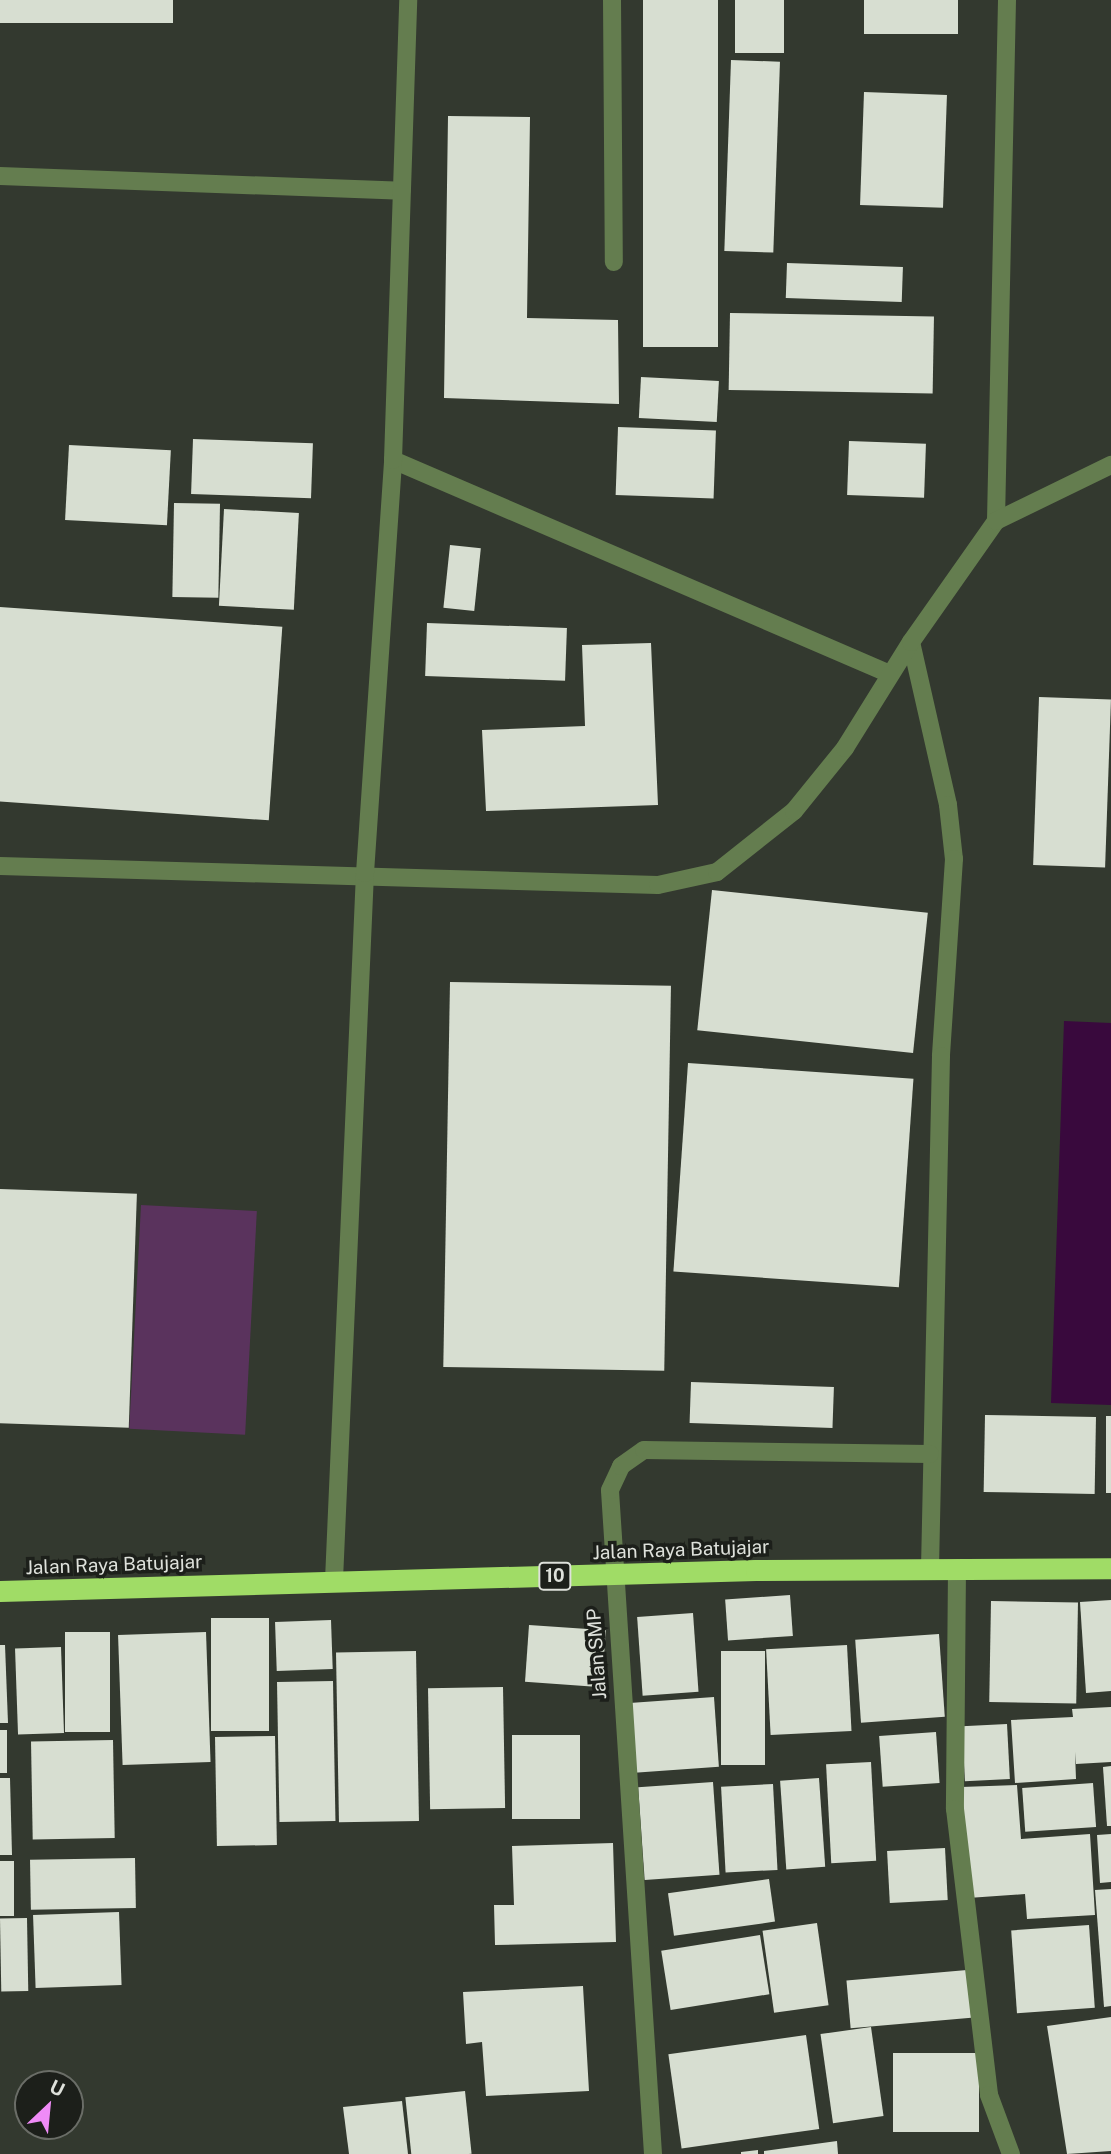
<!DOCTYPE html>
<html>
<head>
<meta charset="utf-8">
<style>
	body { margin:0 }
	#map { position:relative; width:1111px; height:2154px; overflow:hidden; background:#33392f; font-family:"Public Sans",sans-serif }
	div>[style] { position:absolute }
	.green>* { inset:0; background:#5a335d; transform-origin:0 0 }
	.water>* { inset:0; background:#39093d }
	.building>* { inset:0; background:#d7ded1; transform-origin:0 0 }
	.minor>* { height:18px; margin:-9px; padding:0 9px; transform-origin:9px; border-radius:9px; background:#647d4f }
	.highway>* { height:21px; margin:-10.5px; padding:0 10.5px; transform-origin:10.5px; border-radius:10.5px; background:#a0dc66 }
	span { translate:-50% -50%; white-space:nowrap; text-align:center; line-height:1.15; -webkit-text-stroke:7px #1c1f1a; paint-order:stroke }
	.shield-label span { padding:2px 5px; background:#1c1f1a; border:2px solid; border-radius:5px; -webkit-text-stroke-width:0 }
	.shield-label { font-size:18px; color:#dee1db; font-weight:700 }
	.street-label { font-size:19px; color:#dee1db }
	.north { position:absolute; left:14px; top:2070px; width:70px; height:70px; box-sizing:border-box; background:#1c1f1a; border:2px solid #6a6d67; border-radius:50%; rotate:26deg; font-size:19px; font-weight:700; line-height:28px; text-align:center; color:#dee1db }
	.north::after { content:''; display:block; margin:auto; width:24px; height:32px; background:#ef8bf7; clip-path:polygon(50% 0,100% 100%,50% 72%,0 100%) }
</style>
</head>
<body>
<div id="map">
	<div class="green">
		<i style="left:141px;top:1205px;width:116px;height:224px;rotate:3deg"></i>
	</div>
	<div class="water">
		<i style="clip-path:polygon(1064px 1021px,1111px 1023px,1111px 1405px,1051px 1403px)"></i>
	</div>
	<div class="building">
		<i style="left:0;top:0;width:173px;height:23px"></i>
		<i style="left:643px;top:0;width:75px;height:347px"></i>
		<i style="left:735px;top:0;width:49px;height:53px"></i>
		<i style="left:864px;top:0;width:94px;height:34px"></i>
		<i style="left:731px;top:60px;width:49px;height:191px;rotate:2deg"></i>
		<i style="left:864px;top:92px;width:83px;height:113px;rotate:2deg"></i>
		<i style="clip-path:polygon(448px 116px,530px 117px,527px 318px,618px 320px,619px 404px,444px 398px)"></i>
		<i style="left:787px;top:263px;width:116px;height:35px;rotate:2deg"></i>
		<i style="left:730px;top:313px;width:204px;height:77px;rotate:1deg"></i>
		<i style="left:641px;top:377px;width:78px;height:41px;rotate:3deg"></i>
		<i style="left:618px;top:427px;width:98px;height:68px;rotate:2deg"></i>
		<i style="left:193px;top:439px;width:120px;height:55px;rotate:2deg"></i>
		<i style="left:849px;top:441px;width:77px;height:54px;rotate:2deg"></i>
		<i style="left:69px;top:445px;width:102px;height:75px;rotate:3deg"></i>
		<i style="left:174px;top:503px;width:46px;height:94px;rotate:1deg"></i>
		<i style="left:224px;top:509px;width:75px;height:97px;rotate:3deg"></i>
		<i style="left:450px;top:545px;width:31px;height:63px;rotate:6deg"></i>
		<i style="left:0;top:607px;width:283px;height:194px;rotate:4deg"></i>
		<i style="left:427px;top:623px;width:140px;height:53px;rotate:2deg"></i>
		<i style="clip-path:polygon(651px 643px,658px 805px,486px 811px,482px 730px,585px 726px,582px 645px)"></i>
		<i style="left:1039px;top:697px;width:72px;height:168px;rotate:2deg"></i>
		<i style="left:712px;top:890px;width:217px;height:141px;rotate:6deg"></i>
		<i style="left:450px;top:982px;width:221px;height:385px;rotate:1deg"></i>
		<i style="left:688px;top:1063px;width:226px;height:209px;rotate:4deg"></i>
		<i style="left:0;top:1189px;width:137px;height:234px;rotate:2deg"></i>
		<i style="left:691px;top:1382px;width:143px;height:41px;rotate:2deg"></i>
		<i style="left:985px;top:1415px;width:111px;height:77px;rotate:1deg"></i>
		<i style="left:1106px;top:1416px;width:5px;height:77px"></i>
		<i style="left:790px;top:1595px;width:41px;height:65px;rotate:86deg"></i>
		<i style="clip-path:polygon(1111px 1600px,1111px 1691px,1086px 1693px,1080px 1602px)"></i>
		<i style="left:991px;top:1601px;width:87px;height:101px;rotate:1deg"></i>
		<i style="left:693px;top:1613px;width:79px;height:56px;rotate:86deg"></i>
		<i style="left:211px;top:1618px;width:58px;height:113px"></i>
		<i style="left:331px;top:1620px;width:49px;height:56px;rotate:88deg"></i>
		<i style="left:529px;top:1625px;width:77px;height:57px;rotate:4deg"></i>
		<i style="left:65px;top:1632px;width:45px;height:100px"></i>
		<i style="left:206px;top:1632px;width:130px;height:88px;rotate:88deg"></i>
		<i style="left:939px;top:1634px;width:83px;height:84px;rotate:86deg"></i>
		<i style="clip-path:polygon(0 1645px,5px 1645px,8px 1723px,0 1723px)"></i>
		<i style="left:847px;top:1645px;width:86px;height:81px;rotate:87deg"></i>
		<i style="left:61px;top:1647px;width:86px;height:46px;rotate:88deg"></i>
		<i style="left:416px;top:1651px;width:170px;height:80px;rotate:89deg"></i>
		<i style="left:721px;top:1651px;width:44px;height:114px"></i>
		<i style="left:333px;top:1681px;width:140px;height:56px;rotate:89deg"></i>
		<i style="left:503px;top:1687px;width:121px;height:75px;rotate:89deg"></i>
		<i style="left:714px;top:1697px;width:70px;height:88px;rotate:86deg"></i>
		<i style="clip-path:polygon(1111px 1707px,1111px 1762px,1076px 1764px,1075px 1752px,1076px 1779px,1015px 1783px,1011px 1720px,1073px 1717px,1072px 1709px)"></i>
		<i style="left:1007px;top:1724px;width:55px;height:45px;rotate:87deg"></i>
		<i style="left:0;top:1730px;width:7px;height:43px"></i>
		<i style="left:936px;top:1732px;width:51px;height:57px;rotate:86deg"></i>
		<i style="left:512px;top:1735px;width:68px;height:84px"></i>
		<i style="left:275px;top:1736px;width:109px;height:60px;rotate:89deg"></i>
		<i style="left:113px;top:1740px;width:98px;height:82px;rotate:89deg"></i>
		<i style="left:871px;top:1762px;width:99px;height:45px;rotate:87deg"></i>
		<i style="clip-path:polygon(1111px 1766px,1111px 1826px,1107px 1826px,1103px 1767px)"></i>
		<i style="clip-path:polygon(0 1778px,10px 1778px,12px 1855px,0 1855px)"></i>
		<i style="left:819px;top:1778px;width:89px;height:39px;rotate:86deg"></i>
		<i style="left:713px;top:1782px;width:93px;height:75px;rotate:86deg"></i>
		<i style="left:1093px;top:1783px;width:44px;height:71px;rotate:86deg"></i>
		<i style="left:773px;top:1784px;width:86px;height:52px;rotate:87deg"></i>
		<i style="clip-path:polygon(1017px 1785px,1021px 1839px,1090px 1834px,1095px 1915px,1027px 1919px,1025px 1894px,968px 1898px,961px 1787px)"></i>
		<i style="clip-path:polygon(1111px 1834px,1111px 1882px,1100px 1883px,1097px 1835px)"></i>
		<i style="clip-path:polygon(613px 1843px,616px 1942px,495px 1945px,494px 1905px,514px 1905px,512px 1846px)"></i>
		<i style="left:945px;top:1848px;width:52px;height:58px;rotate:87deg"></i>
		<i style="left:135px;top:1858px;width:50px;height:105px;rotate:89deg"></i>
		<i style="left:0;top:1861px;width:14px;height:55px"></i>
		<i style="left:769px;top:1879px;width:43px;height:102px;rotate:82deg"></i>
		<i style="clip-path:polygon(1111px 1889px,1111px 2006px,1104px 2007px,1095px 1890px)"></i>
		<i style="left:119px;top:1912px;width:73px;height:86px;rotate:88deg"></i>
		<i style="left:27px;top:1918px;width:73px;height:27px;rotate:89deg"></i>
		<i style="left:817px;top:1923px;width:83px;height:55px;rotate:82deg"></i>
		<i style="left:1089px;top:1925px;width:83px;height:78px;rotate:86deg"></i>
		<i style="left:760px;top:1935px;width:60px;height:100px;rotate:81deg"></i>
		<i style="left:967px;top:1970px;width:48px;height:121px;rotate:85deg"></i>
		<i style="clip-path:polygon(583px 1986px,589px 2091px,486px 2096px,482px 2042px,466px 2044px,463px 1992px)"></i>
		<i style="clip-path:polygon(1111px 2017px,1111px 2151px,1067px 2154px,1047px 2026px)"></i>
		<i style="left:871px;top:2027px;width:90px;height:51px;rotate:82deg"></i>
		<i style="left:806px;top:2035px;width:95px;height:139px;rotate:82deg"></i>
		<i style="left:893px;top:2053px;width:86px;height:79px"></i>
		<i style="left:465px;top:2091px;width:63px;height:60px;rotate:84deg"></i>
		<i style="clip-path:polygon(402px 2101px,408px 2154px,349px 2154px,343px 2107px)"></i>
		<i style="clip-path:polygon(837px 2141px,838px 2154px,764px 2154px,764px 2151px)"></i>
		<i style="clip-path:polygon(758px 2150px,758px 2154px,741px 2154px,741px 2152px)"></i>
	</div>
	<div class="minor">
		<i style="left:612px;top:0;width:262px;rotate:89.6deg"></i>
		<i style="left:0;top:176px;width:402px;rotate:2.1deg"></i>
		<i style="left:393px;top:460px;width:541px;rotate:23.3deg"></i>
		<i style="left:996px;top:521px;width:521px;rotate:-88.79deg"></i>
		<i style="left:911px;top:642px;width:167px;rotate:77.2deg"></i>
		<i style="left:948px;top:805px;width:54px;rotate:83.7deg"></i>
		<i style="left:954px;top:859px;width:197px;rotate:93.8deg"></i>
		<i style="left:941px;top:1056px;width:512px;rotate:91.23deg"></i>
		<i style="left:0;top:866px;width:658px;rotate:1.65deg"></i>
		<i style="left:658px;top:885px;width:60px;rotate:-12.4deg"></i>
		<i style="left:717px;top:872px;width:98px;rotate:-38.4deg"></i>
		<i style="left:794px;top:811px;width:81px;rotate:-51deg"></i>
		<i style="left:845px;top:748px;width:125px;rotate:-58.1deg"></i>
		<i style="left:911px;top:642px;width:148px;rotate:-54.9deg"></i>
		<i style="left:996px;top:521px;width:128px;rotate:-26deg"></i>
		<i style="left:957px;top:1568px;width:241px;rotate:90.5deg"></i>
		<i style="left:955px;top:1809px;width:288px;rotate:83.2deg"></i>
		<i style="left:989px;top:2095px;width:63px;rotate:69.6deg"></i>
		<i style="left:334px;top:1580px;width:708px;rotate:-87.49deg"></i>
		<i style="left:365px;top:873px;width:414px;rotate:-86.1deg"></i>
		<i style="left:393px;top:460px;width:460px;rotate:-88.1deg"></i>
		<i style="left:653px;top:2154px;width:665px;rotate:-93.71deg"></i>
		<i style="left:610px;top:1490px;width:26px;rotate:-65deg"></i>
		<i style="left:621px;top:1466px;width:28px;rotate:-35deg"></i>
		<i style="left:644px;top:1450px;width:286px;rotate:0.8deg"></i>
	</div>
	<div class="highway">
		<i style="left:0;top:1591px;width:756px;rotate:-1.59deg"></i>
		<i style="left:756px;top:1570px;width:355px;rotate:-0.3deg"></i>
	</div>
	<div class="shield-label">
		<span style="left:555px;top:1576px">10</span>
	</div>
	<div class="street-label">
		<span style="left:681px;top:1550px;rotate:-2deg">Jalan Raya Batujajar</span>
		<span style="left:114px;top:1565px;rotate:-2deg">Jalan Raya Batujajar</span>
		<span style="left:597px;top:1654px;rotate:-94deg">Jalan SMP</span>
	</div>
	<div class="north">U</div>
</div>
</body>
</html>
